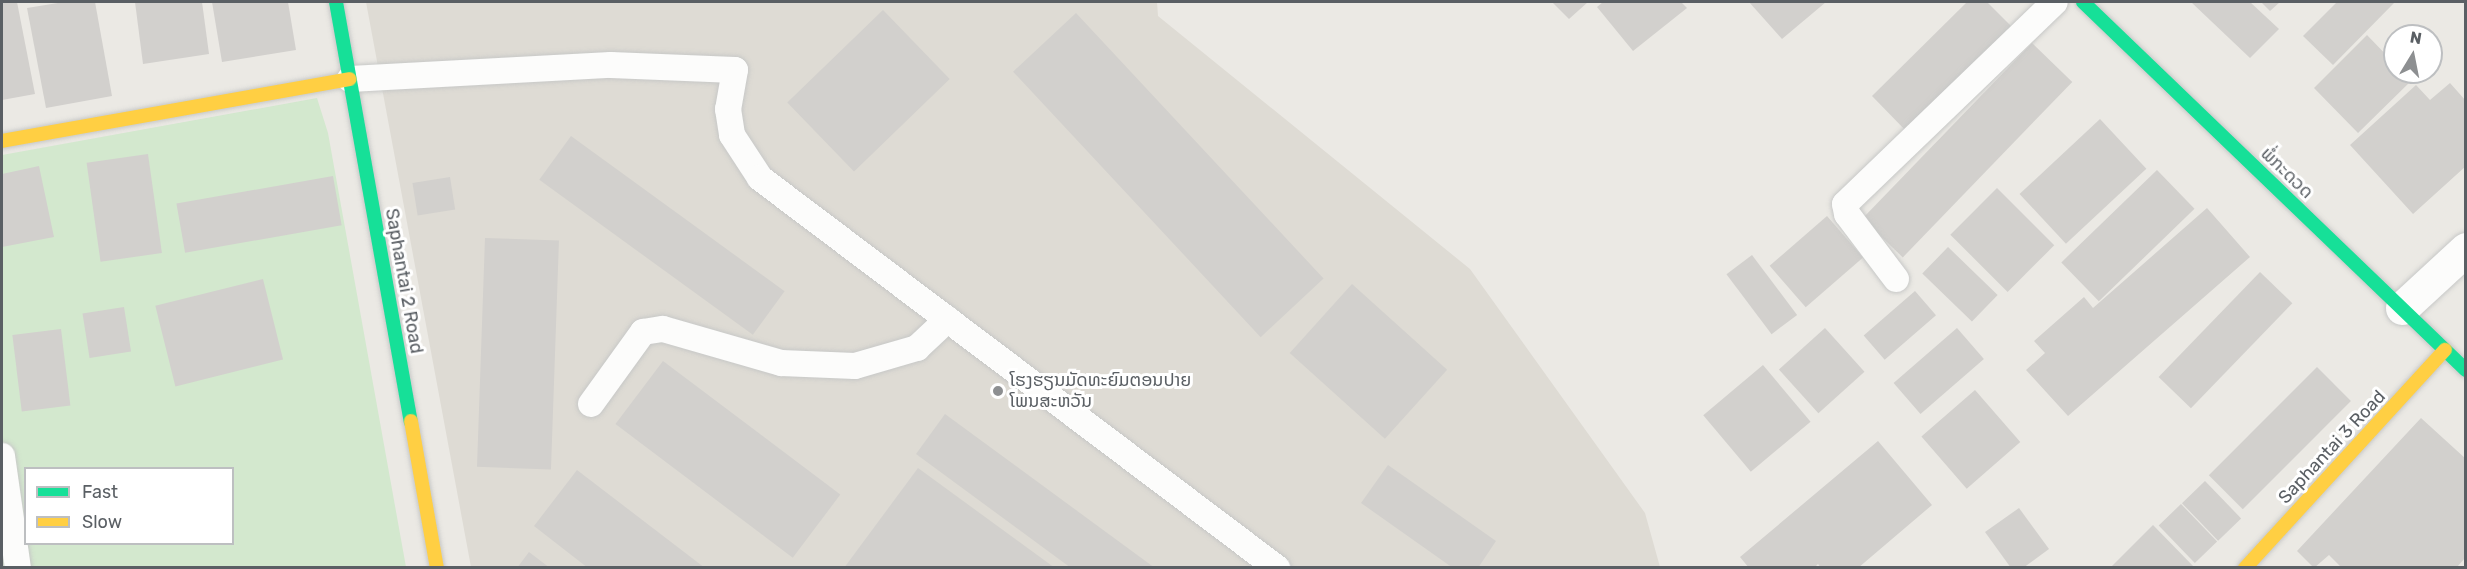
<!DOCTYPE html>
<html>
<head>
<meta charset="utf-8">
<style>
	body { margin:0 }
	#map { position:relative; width:2467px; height:569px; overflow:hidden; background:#ebe9e4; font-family:Rubik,"Noto Sans Lao",sans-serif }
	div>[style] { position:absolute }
	.education>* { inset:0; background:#dedbd4 }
	.green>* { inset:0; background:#d3e8ce }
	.building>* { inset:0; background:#d2d0cd; transform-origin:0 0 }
	.roads { filter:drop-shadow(0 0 2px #c7c8c7) drop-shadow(0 0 2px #c7c8c7) }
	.lane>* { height:26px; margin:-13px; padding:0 13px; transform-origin:13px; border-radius:13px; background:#fcfcfb }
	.street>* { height:33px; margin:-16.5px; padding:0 16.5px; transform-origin:16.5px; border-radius:16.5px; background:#fcfcfb }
	.fast>* { height:14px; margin:-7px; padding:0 7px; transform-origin:7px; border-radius:7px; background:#16e098 }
	.slow>* { height:14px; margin:-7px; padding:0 7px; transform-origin:7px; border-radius:7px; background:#ffcf43 }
	.dots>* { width:16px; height:16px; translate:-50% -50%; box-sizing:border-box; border:3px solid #fff; border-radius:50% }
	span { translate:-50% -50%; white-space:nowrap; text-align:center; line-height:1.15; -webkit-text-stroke:6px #fff; paint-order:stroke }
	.street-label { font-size:18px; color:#5a5f64 }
	.poi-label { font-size:18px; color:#5a5f64 }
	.left { translate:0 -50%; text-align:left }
	.frame { position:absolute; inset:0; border:3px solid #5a5f64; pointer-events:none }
	.legend { position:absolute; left:24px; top:467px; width:210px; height:78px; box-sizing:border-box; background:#fff; border:2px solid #bdbfc1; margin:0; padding:8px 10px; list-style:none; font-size:18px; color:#5a5f64 }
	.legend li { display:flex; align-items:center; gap:12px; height:30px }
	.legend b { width:30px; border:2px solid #bdbfc1 }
	.north { position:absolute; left:2383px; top:24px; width:60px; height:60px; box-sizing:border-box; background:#fff; border:2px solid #bdbfc1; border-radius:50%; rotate:10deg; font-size:16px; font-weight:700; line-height:24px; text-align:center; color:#5a5f64 }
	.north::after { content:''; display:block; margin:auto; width:21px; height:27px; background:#8d8f91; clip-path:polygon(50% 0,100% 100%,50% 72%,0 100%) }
</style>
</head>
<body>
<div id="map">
	<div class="education">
		<i style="clip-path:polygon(366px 2px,1157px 2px,1158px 16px,1470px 269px,1645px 513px,1660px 567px,471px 567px)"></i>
	</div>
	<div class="green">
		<i style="clip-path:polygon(evenodd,317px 98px,328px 133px,406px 567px,2px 568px,2px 155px,317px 98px,26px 468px,232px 468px,232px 544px,26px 544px,26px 468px)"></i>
	</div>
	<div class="building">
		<i style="clip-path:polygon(2px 2px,17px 2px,35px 94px,2px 100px)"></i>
		<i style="clip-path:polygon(64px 2px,95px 2px,112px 96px,46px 108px,27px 8px)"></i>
		<i style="clip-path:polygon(135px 2px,202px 2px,209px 54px,143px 64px)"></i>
		<i style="clip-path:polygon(212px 2px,288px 2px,296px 50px,222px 62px)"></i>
		<i style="clip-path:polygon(1552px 2px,1588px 2px,1569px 19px)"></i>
		<i style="clip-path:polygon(1603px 2px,1681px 2px,1687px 8px,1633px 51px,1597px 7px)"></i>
		<i style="clip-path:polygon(1749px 2px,1826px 2px,1782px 39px)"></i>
		<i style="clip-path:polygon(1967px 2px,1987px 2px,2014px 29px,1909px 134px,1872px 96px)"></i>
		<i style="clip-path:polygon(2191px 2px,2250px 2px,2279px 29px,2250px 58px)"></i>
		<i style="clip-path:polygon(2261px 2px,2280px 2px,2270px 11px)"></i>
		<i style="clip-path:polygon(2337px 2px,2395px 2px,2333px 65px,2303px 36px)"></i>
		<i style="left:883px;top:10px;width:96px;height:133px;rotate:46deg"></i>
		<i style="left:1076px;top:13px;width:363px;height:86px;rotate:47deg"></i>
		<i style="clip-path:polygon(2367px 35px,2395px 64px,2395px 72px,2403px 72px,2412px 80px,2358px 133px,2314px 88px)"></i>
		<i style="left:2032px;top:43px;width:56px;height:244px;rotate:44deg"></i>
		<i style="clip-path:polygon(2450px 83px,2466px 101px,2466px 166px,2413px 214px,2350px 145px,2416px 85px,2430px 100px)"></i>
		<i style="left:2100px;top:119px;width:68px;height:110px;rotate:47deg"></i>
		<i style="left:571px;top:136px;width:264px;height:54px;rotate:36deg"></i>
		<i style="left:148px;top:154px;width:100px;height:62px;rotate:82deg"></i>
		<i style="clip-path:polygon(39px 166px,54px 237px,2px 247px,2px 174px)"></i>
		<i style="left:2157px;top:170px;width:54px;height:133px;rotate:46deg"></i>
		<i style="left:333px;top:176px;width:50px;height:159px;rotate:80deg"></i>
		<i style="left:450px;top:177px;width:33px;height:38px;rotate:81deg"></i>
		<i style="left:1997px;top:188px;width:81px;height:66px;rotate:45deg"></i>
		<i style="clip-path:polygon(2207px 208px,2250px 257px,2068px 416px,2026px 370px,2045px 353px,2034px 341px,2084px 297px,2093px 308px)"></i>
		<i style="left:1827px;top:216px;width:55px;height:76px;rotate:49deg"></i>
		<i style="left:485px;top:238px;width:74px;height:229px;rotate:2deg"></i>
		<i style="left:1948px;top:247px;width:69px;height:37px;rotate:44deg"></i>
		<i style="left:1752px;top:255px;width:75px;height:32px;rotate:53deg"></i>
		<i style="left:2260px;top:272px;width:45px;height:146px;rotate:44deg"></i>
		<i style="left:263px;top:279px;width:83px;height:111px;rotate:76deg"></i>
		<i style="left:1352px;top:284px;width:128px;height:93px;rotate:42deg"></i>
		<i style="left:1915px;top:291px;width:32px;height:68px;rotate:49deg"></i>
		<i style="left:124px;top:307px;width:45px;height:42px;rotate:81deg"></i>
		<i style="left:1825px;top:328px;width:59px;height:62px;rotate:48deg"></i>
		<i style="left:1957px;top:328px;width:41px;height:84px;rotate:49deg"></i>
		<i style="left:61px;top:329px;width:77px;height:49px;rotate:83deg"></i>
		<i style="left:663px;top:361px;width:222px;height:79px;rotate:37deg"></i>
		<i style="left:1763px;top:365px;width:74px;height:78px;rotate:50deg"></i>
		<i style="left:2317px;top:367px;width:48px;height:153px;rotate:45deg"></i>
		<i style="left:1975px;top:390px;width:69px;height:71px;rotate:49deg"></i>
		<i style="clip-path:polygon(945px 414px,1155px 568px,1071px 568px,916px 454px)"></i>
		<i style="clip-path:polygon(2421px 418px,2466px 459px,2466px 557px,2456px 568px,2342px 568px,2329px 555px,2314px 568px,2297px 551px)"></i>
		<i style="clip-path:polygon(1878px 441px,1932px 505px,1858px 568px,1821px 568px,1818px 564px,1814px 568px,1749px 568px,1740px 557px)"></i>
		<i style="clip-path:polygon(1388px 465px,1496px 541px,1478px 568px,1453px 568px,1361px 503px)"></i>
		<i style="clip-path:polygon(918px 468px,1055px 568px,844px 568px)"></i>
		<i style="clip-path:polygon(577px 470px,705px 568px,588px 568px,534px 526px)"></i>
		<i style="left:2205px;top:481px;width:52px;height:32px;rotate:46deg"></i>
		<i style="left:2181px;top:504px;width:52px;height:31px;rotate:46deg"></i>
		<i style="clip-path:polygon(2019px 508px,2049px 549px,2023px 568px,2011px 568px,1985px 532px)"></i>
		<i style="clip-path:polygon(2153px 525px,2195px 568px,2110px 568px)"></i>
		<i style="clip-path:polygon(529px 552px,550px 568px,517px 568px)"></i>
	</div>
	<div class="roads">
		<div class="lane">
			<i style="left:350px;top:79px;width:261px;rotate:-3.1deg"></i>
			<i style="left:611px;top:65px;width:124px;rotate:2.3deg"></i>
			<i style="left:735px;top:70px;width:40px;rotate:100deg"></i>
			<i style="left:728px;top:109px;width:26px;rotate:81deg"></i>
			<i style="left:732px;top:135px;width:51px;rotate:56.9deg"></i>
			<i style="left:760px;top:178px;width:648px;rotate:37.03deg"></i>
			<i style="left:1896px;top:279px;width:81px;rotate:-127deg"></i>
			<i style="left:1847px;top:214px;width:10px;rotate:-101deg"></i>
			<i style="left:1845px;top:204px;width:291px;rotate:-43.9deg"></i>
			<i style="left:591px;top:404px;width:89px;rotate:-54.2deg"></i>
			<i style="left:643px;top:332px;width:20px;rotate:-9deg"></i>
			<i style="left:663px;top:329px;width:123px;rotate:16.1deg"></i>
			<i style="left:781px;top:363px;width:74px;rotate:2.3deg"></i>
			<i style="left:855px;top:366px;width:65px;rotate:-16.2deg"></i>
			<i style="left:917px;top:348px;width:42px;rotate:-43.1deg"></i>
			<i style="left:2px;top:456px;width:113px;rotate:81.9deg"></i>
		</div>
		<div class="street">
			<i style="left:2402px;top:308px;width:87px;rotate:-42.7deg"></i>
		</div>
		<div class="fast">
			<i style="left:336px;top:2px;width:426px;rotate:79.9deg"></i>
			<i style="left:2083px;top:2px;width:531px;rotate:43.86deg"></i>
		</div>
		<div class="slow">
			<i style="left:2px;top:141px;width:353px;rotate:-10.1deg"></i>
			<i style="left:411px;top:421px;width:149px;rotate:80deg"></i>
			<i style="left:2245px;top:568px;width:296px;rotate:-47.5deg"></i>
		</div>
	</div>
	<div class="dots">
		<i style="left:998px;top:391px;background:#8d8f91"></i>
	</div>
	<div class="street-label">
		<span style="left:2287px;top:173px;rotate:44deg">ພໍ່ກະດວດ</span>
		<span style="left:404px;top:281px;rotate:80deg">Saphantai 2 Road</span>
		<span style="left:2332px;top:447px;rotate:-47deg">Saphantai 3 Road</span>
	</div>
	<div class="poi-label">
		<span class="left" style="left:1010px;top:391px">ໂຮງຮຽນມັດທະຍົມຕອນປາຍ<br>ໂພນສະຫວັນ</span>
	</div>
	<div class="frame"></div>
	<ul class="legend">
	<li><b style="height:8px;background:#16e098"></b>Fast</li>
	<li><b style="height:8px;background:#ffcf43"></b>Slow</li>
	</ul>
	<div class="north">N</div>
</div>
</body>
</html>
